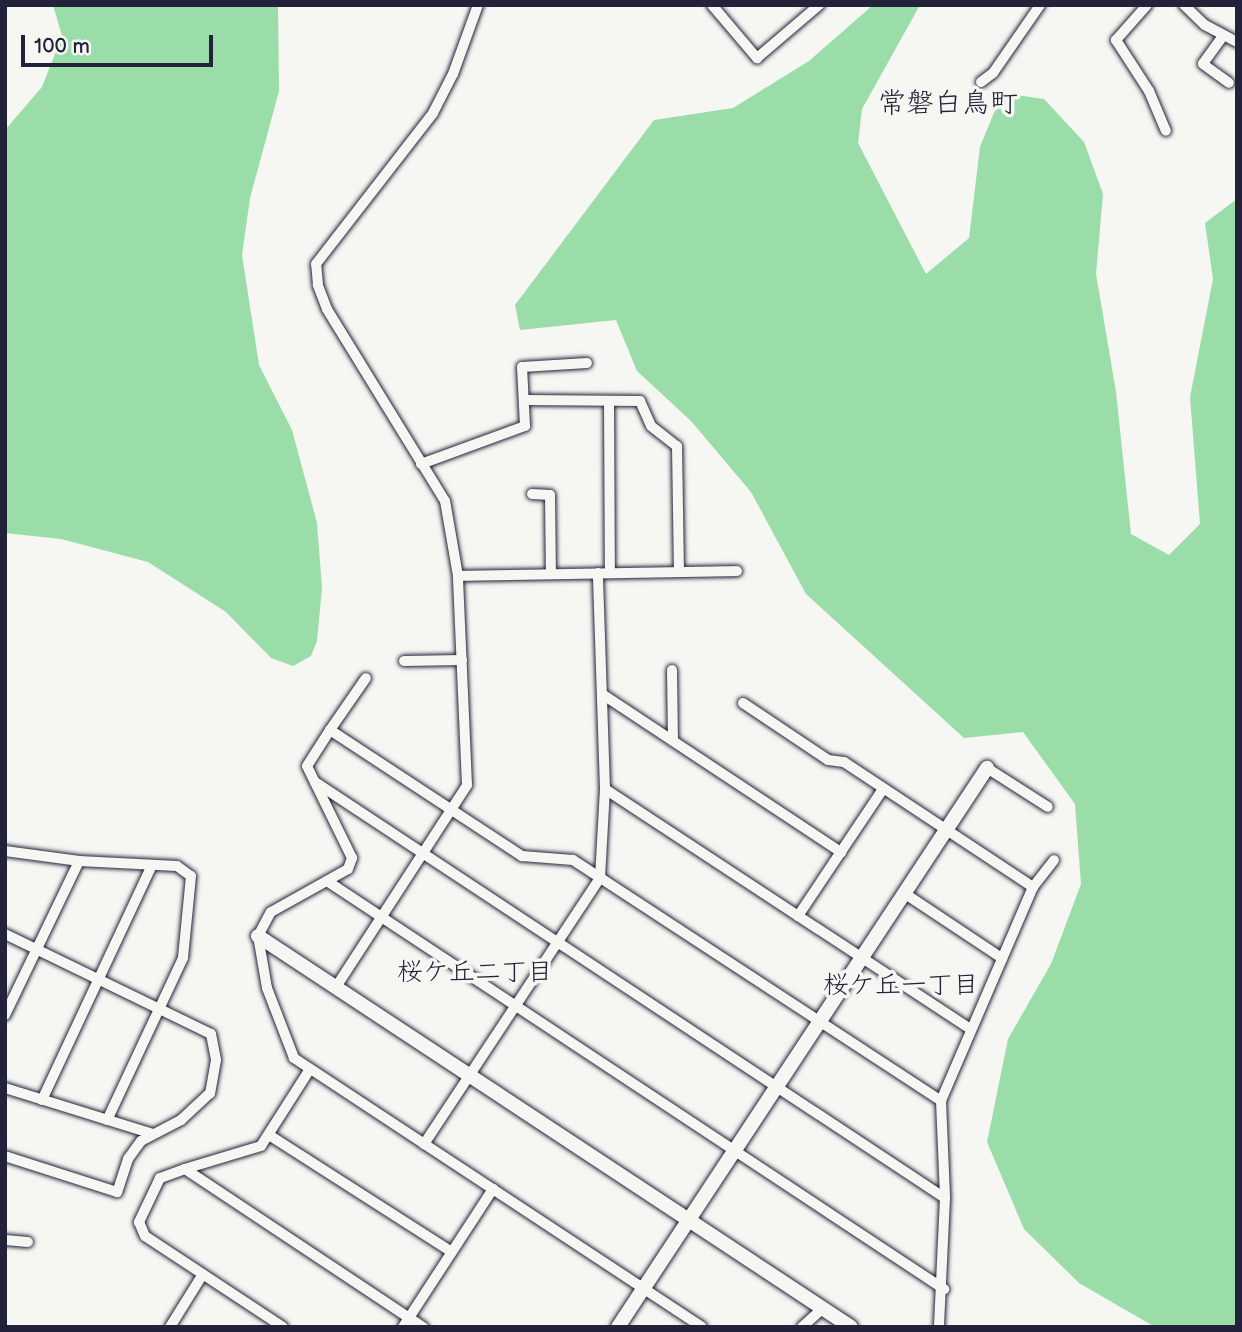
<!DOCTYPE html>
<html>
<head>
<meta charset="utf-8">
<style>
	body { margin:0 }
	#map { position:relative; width:1242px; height:1332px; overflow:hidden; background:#f6f6f2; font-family:"Balsamiq Sans","Klee One",sans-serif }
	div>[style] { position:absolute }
	.green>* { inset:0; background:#9adda8 }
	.roads { filter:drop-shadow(0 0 2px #22223b) drop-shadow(0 0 2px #22223b) }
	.street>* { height:10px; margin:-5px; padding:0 5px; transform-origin:5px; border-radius:5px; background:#f6f6f2 }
	.secondary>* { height:14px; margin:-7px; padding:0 7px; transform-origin:7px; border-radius:7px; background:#f6f6f2 }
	span { translate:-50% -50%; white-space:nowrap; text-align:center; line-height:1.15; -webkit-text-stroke:7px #f6f6f2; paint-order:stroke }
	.neighbourhood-label { font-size:26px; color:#22223b }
	.quarter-label { font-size:28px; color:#22223b }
	.frame { position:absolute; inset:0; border:7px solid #22223b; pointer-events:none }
	.scale { position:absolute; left:21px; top:35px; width:192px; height:32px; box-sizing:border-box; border:4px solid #22223b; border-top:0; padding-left:9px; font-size:21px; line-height:24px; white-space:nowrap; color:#22223b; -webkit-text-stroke:5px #f6f6f2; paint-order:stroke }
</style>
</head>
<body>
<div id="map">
	<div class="green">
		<i style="clip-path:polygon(53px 5px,278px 5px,279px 91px,250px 198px,242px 255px,259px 365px,292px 430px,317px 523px,322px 588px,317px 641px,311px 656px,293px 666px,271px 658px,226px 612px,148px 562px,61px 539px,5px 533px,5px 130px,42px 87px,62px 36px)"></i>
		<i style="clip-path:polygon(873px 5px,920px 5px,862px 109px,858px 143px,926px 274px,969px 238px,980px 147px,1002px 93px,1044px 99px,1084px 142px,1103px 194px,1096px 274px,1116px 392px,1131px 534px,1169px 555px,1200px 524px,1190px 397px,1213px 279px,1205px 223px,1237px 199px,1237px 1327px,1155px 1327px,1079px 1283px,1024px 1229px,987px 1142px,1008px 1039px,1051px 964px,1081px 884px,1075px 804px,1023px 732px,964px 738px,806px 594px,751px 492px,691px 421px,637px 371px,616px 320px,520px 330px,515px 305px,654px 120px,733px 108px,809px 61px)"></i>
	</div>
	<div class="roads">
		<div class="street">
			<i style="left:712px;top:5px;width:70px;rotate:49.7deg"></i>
			<i style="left:757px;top:58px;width:82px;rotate:-40.5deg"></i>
			<i style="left:1147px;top:5px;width:47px;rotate:131.5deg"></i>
			<i style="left:1116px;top:40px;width:61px;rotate:57.1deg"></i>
			<i style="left:1149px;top:91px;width:43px;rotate:67deg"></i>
			<i style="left:1184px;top:5px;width:29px;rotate:44deg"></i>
			<i style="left:1205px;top:25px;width:36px;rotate:28deg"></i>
			<i style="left:1223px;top:36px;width:34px;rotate:126deg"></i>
			<i style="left:1203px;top:64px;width:32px;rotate:36deg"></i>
			<i style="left:981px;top:82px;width:15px;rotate:-37deg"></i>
			<i style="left:993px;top:73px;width:83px;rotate:-55.3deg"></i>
			<i style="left:524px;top:400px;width:116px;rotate:0.5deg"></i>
			<i style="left:640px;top:401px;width:27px;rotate:66deg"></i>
			<i style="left:651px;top:426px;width:33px;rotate:38deg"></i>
			<i style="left:677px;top:446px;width:126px;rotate:89.1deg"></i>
			<i style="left:609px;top:401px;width:172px;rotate:89.7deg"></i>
			<i style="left:421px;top:464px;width:111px;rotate:-20.1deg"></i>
			<i style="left:525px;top:426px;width:59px;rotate:-92.9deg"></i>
			<i style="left:522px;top:367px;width:65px;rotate:-3.5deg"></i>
			<i style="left:532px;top:494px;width:18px;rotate:3deg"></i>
			<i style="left:550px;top:495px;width:79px;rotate:89.3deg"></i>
			<i style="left:458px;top:576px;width:279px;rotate:-1deg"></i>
			<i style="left:404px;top:661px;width:58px;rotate:-1deg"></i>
			<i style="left:672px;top:670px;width:71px;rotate:89.2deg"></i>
			<i style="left:602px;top:694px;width:287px;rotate:33.5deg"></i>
			<i style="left:743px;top:703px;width:102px;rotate:33.8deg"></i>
			<i style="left:828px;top:760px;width:16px;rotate:7deg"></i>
			<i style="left:844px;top:762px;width:227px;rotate:33.5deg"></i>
			<i style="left:1033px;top:887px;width:233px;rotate:113.3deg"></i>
			<i style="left:941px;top:1101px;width:97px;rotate:87.6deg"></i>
			<i style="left:945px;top:1198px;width:129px;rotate:92.7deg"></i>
			<i style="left:330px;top:730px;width:63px;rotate:-55.3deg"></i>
			<i style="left:987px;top:768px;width:72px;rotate:32.6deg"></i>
			<i style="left:315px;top:782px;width:755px;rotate:33.44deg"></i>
			<i style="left:605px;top:789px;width:437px;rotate:33.3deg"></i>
			<i style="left:5px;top:851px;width:75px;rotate:7.7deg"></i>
			<i style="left:79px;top:861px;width:98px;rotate:2.9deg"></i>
			<i style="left:177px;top:866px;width:17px;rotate:36deg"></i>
			<i style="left:191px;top:876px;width:82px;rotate:95.6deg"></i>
			<i style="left:183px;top:958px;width:179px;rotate:115.1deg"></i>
			<i style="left:327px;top:881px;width:740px;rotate:33.48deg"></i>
			<i style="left:1033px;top:887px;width:34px;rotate:-52deg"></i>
			<i style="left:904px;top:893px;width:118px;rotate:33.6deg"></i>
			<i style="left:798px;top:916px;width:153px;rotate:-56.2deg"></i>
			<i style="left:5px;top:934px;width:229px;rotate:25.9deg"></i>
			<i style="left:211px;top:1034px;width:26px;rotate:79deg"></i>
			<i style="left:216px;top:1060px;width:34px;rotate:100deg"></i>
			<i style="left:210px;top:1093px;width:40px;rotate:137deg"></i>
			<i style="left:181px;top:1120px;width:45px;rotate:152.3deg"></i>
			<i style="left:141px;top:1141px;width:22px;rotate:126deg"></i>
			<i style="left:128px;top:1159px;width:35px;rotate:108deg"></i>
			<i style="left:117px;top:1192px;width:118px;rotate:-162.2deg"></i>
			<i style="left:336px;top:987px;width:241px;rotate:-57deg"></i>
			<i style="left:467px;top:785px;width:209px;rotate:-92.5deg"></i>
			<i style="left:458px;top:576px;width:76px;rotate:-99.8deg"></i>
			<i style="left:445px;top:501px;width:225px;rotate:-121.6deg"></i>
			<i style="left:327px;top:309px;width:26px;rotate:-111deg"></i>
			<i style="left:318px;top:285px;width:21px;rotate:-95deg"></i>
			<i style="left:316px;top:264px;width:191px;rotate:-52.2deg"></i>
			<i style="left:433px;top:113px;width:44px;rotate:-62.9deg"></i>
			<i style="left:453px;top:74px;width:73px;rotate:-70.1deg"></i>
			<i style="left:5px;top:1015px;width:171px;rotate:-64.3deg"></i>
			<i style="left:310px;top:1069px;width:91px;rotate:122.5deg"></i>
			<i style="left:261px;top:1146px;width:79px;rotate:163.2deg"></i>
			<i style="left:185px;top:1169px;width:286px;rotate:33.6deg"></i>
			<i style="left:5px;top:1088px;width:155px;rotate:17.3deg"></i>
			<i style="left:42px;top:1100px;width:259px;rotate:-64.9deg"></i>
			<i style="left:269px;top:1135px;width:217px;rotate:32.6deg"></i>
			<i style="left:424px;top:1144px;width:319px;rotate:-56.5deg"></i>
			<i style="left:600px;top:878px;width:89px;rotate:-86.8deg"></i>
			<i style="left:605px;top:789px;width:216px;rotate:-91.9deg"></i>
			<i style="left:185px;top:1169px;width:27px;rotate:160deg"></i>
			<i style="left:160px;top:1178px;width:49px;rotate:115.5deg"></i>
			<i style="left:139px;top:1222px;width:15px;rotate:67deg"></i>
			<i style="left:145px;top:1236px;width:165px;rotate:33.4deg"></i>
			<i style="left:5px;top:1240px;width:23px;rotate:5deg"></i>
			<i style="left:170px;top:1327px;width:62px;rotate:-58.1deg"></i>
			<i style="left:403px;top:1327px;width:165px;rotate:-56.9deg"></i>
			<i style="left:702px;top:1327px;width:489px;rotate:-146.6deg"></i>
			<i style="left:294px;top:1058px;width:75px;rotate:-111.1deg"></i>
			<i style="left:267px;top:988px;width:53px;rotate:-99.8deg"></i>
			<i style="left:258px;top:936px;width:27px;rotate:-62deg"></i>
			<i style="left:271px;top:912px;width:88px;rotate:-29.2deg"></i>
			<i style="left:348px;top:869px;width:12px;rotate:-70deg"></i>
			<i style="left:352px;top:858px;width:102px;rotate:-116.1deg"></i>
			<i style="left:307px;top:766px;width:43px;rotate:-57.4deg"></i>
			<i style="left:330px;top:730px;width:230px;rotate:33.3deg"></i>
			<i style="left:522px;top:856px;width:51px;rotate:4.5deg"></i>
			<i style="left:573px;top:860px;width:440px;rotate:33.2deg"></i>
			<i style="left:802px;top:1327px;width:28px;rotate:-42deg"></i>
		</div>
		<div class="secondary">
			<i style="left:258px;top:936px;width:710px;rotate:33.4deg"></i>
			<i style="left:618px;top:1327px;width:670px;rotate:-56.57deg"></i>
		</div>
	</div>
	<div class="neighbourhood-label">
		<span style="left:475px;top:973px">桜ケ丘二丁目</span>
		<span style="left:901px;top:986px">桜ケ丘一丁目</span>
	</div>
	<div class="quarter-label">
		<span style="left:948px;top:104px">常磐白鳥町</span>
	</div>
	<div class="frame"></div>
	<div class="scale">100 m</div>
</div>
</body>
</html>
